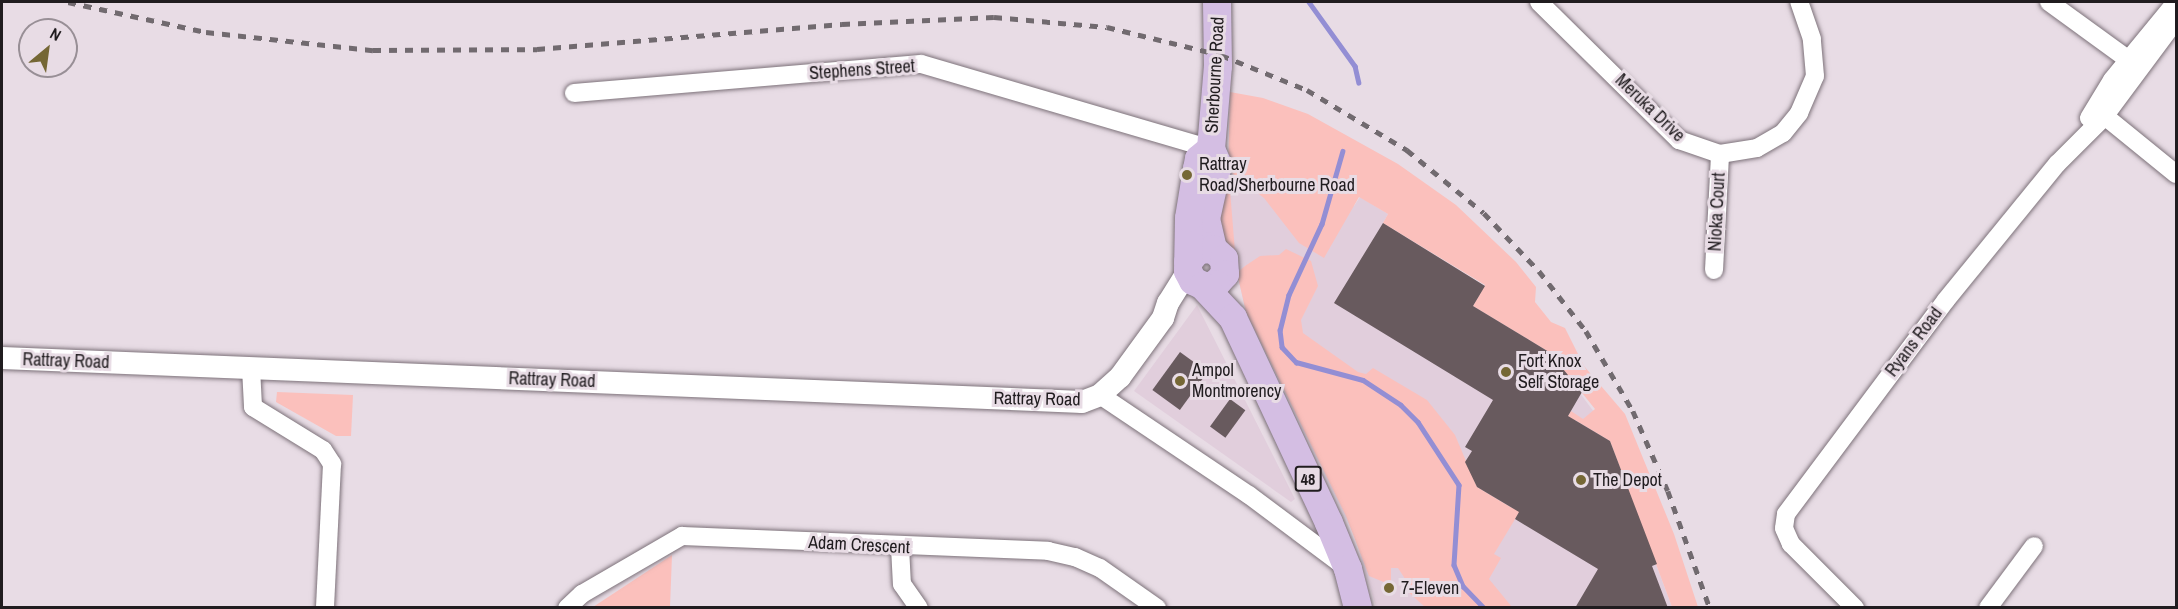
<!DOCTYPE html>
<html>
<head>
<meta charset="utf-8">
<style>
	body { margin:0 }
	#map { position:relative; width:2178px; height:609px; overflow:hidden; background:#e8dce5; font-family:"Archivo Narrow",sans-serif }
	div>[style] { position:absolute }
	.built>* { inset:0; background:#e1cedc }
	.green>* { inset:0; background:#fbc0bc }
	.stream>* { height:4.5px; margin:-2.25px; padding:0 2.25px; transform-origin:2.25px; border-radius:2.25px; background:#938ed4 }
	.building>* { inset:0; background:#685a5e; transform-origin:0 0 }
	.roads { filter:drop-shadow(0 0 2px #7d727a) drop-shadow(0 0 2px #7d727a) }
	.minor>* { height:18px; margin:-9px; padding:0 9px; transform-origin:9px; border-radius:9px; background:#fff }
	.tertiary>* { height:22px; margin:-11px; padding:0 11px; transform-origin:11px; border-radius:11px; background:#fff }
	.primary>* { height:28px; margin:-14px; padding:0 14px; transform-origin:14px; border-radius:14px; background:#d4bee3 }
	.rail>* { height:4.5px; margin-top:-2.25px; transform-origin:0; background:repeating-linear-gradient(90deg,#716a6f 0 8px,transparent 0 16px) }
	.dots>* { width:16px; height:16px; translate:-50% -50%; box-sizing:border-box; border:3px solid #e8dce5; border-radius:50% }
	span { translate:-50% -50%; white-space:nowrap; text-align:center; line-height:1.15; -webkit-text-stroke:6px #e8dce5; paint-order:stroke }
	.shield-label span { padding:2px 4px; background:#e8dce5; border:2px solid; border-radius:4px; -webkit-text-stroke-width:0 }
	.shield-label { font-size:16px; color:#201c1f; font-weight:700 }
	.street-label { font-size:18px; color:#201c1f }
	.poi-label { font-size:18px; color:#201c1f }
	.left { translate:0 -50%; text-align:left }
	.frame { position:absolute; inset:0; border:3px solid #201c1f; pointer-events:none }
	.north { position:absolute; left:18px; top:18px; width:60px; height:60px; box-sizing:border-box; background:#e8dce5; border:2px solid #988f96; border-radius:50%; rotate:29deg; font-size:16px; font-weight:700; line-height:24px; text-align:center; color:#201c1f }
	.north::after { content:''; display:block; margin:auto; width:21px; height:27px; background:#756735; clip-path:polygon(50% 0,100% 100%,50% 72%,0 100%) }
</style>
</head>
<body>
<div id="map">
	<div class="built">
		<i style="clip-path:polygon(1230px 131px,1354px 206px,1360px 197px,1388px 214px,1383px 223px,1485px 286px,1473px 306px,1549px 352px,1603px 424px,1672px 607px,1376px 607px,1355px 537px,1246px 312px,1237px 273px,1224px 243px)"></i>
		<i style="clip-path:polygon(1197px 305px,1295px 499px,1291px 502px,1134px 391px)"></i>
	</div>
	<div class="green">
		<i style="clip-path:polygon(1230px 92px,1263px 98px,1308px 114px,1398px 164px,1456px 205px,1516px 262px,1536px 287px,1535px 302px,1551px 322px,1565px 328px,1584px 366px,1625px 414px,1674px 534px,1698px 607px,1672px 607px,1610px 441px,1575px 420px,1494px 554px,1501px 558px,1489px 579px,1512px 607px,1425px 607px,1407px 591px,1409px 585px,1398px 568px,1391px 568px,1391px 585px,1369px 576px,1346px 516px,1246px 312px,1237px 273px,1245px 266px,1260px 256px,1279px 255px,1286px 249px,1311px 261px,1318px 286px,1301px 320px,1303px 333px,1358px 372px,1366px 374px,1373px 368px,1427px 400px,1455px 435px,1477px 487px,1512px 508px,1571px 411px,1583px 419px,1595px 409px,1549px 352px,1473px 306px,1485px 285px,1383px 223px,1388px 214px,1359px 197px,1324px 258px,1299px 243px,1264px 198px,1228px 170px)"></i>
		<i style="clip-path:polygon(1224px 186px,1230px 190px,1235px 252px,1231px 252px,1217px 230px)"></i>
		<i style="clip-path:polygon(277px 392px,353px 395px,351px 436px,336px 436px,276px 402px)"></i>
		<i style="clip-path:polygon(672px 555px,670px 607px,593px 607px)"></i>
	</div>
	<div class="stream">
		<i style="left:1309px;top:2px;width:79px;rotate:54.3deg"></i>
		<i style="left:1355px;top:66px;width:17px;rotate:77deg"></i>
		<i style="left:1343px;top:151px;width:76px;rotate:106deg"></i>
		<i style="left:1322px;top:224px;width:78px;rotate:114.9deg"></i>
		<i style="left:1289px;top:295px;width:36px;rotate:104deg"></i>
		<i style="left:1280px;top:330px;width:17px;rotate:83deg"></i>
		<i style="left:1282px;top:347px;width:21px;rotate:47deg"></i>
		<i style="left:1296px;top:362px;width:69px;rotate:15deg"></i>
		<i style="left:1363px;top:380px;width:45px;rotate:33.3deg"></i>
		<i style="left:1401px;top:405px;width:24px;rotate:45deg"></i>
		<i style="left:1418px;top:422px;width:75px;rotate:56.9deg"></i>
		<i style="left:1459px;top:485px;width:80px;rotate:93.6deg"></i>
		<i style="left:1454px;top:565px;width:23px;rotate:67deg"></i>
		<i style="left:1463px;top:586px;width:30px;rotate:46deg"></i>
	</div>
	<div class="building">
		<i style="clip-path:polygon(1383px 223px,1485px 286px,1473px 306px,1549px 352px,1582px 392px,1568px 416px,1610px 441px,1657px 564px,1652px 566px,1668px 608px,1575px 608px,1598px 569px,1515px 519px,1519px 512px,1477px 487px,1465px 462px,1472px 451px,1465px 447px,1493px 400px,1334px 303px)"></i>
		<i style="left:1180px;top:352px;width:34px;height:47px;rotate:36deg"></i>
		<i style="left:1230px;top:399px;width:19px;height:34px;rotate:36deg"></i>
	</div>
	<div class="roads">
		<div class="minor">
			<i style="left:1539px;top:2px;width:197px;rotate:44.6deg"></i>
			<i style="left:1679px;top:140px;width:43px;rotate:18.9deg"></i>
			<i style="left:1720px;top:154px;width:37px;rotate:-9deg"></i>
			<i style="left:1757px;top:148px;width:30px;rotate:-30deg"></i>
			<i style="left:1783px;top:133px;width:26px;rotate:-51deg"></i>
			<i style="left:1799px;top:113px;width:40px;rotate:-66.6deg"></i>
			<i style="left:1815px;top:76px;width:37px;rotate:-95deg"></i>
			<i style="left:1812px;top:39px;width:39px;rotate:-109deg"></i>
			<i style="left:2049px;top:2px;width:109px;rotate:36deg"></i>
			<i style="left:574px;top:93px;width:348px;rotate:-4.8deg"></i>
			<i style="left:921px;top:64px;width:302px;rotate:16.3deg"></i>
			<i style="left:2096px;top:109px;width:103px;rotate:39.1deg"></i>
			<i style="left:2089px;top:118px;width:44px;rotate:-58.8deg"></i>
			<i style="left:2112px;top:80px;width:101px;rotate:-50.6deg"></i>
			<i style="left:1714px;top:270px;width:116px;rotate:-87deg"></i>
			<i style="left:251px;top:368px;width:39px;rotate:87deg"></i>
			<i style="left:253px;top:407px;width:82px;rotate:31.6deg"></i>
			<i style="left:323px;top:450px;width:17px;rotate:57deg"></i>
			<i style="left:332px;top:464px;width:144px;rotate:92.8deg"></i>
			<i style="left:1100px;top:395px;width:179px;rotate:33.9deg"></i>
			<i style="left:1249px;top:495px;width:119px;rotate:36.8deg"></i>
			<i style="left:900px;top:547px;width:37px;rotate:87deg"></i>
			<i style="left:902px;top:584px;width:29px;rotate:55deg"></i>
			<i style="left:567px;top:608px;width:21px;rotate:-43deg"></i>
			<i style="left:582px;top:594px;width:116px;rotate:-30.1deg"></i>
			<i style="left:682px;top:536px;width:366px;rotate:2.3deg"></i>
			<i style="left:1048px;top:551px;width:28px;rotate:13deg"></i>
			<i style="left:1075px;top:557px;width:27px;rotate:24deg"></i>
			<i style="left:1100px;top:568px;width:70px;rotate:35.1deg"></i>
			<i style="left:1855px;top:608px;width:91px;rotate:-135deg"></i>
			<i style="left:1791px;top:544px;width:17px;rotate:-114deg"></i>
			<i style="left:1784px;top:528px;width:14px;rotate:-82deg"></i>
			<i style="left:1786px;top:514px;width:267px;rotate:-53.2deg"></i>
			<i style="left:1946px;top:300px;width:176px;rotate:-50.8deg"></i>
			<i style="left:2057px;top:164px;width:66px;rotate:-45deg"></i>
			<i style="left:2104px;top:117px;width:121px;rotate:-53.4deg"></i>
			<i style="left:1988px;top:608px;width:77px;rotate:-53.4deg"></i>
		</div>
		<div class="tertiary">
			<i style="left:2px;top:358px;width:1081px;rotate:2.33deg"></i>
			<i style="left:1082px;top:402px;width:19px;rotate:-21deg"></i>
			<i style="left:1100px;top:395px;width:27px;rotate:-42deg"></i>
			<i style="left:1120px;top:377px;width:73px;rotate:-53.9deg"></i>
			<i style="left:1163px;top:318px;width:16px;rotate:-72deg"></i>
			<i style="left:1168px;top:303px;width:38px;rotate:-58deg"></i>
		</div>
		<div class="primary">
			<i style="left:1213px;top:249px;width:31px;rotate:-103deg"></i>
			<i style="left:1206px;top:219px;width:55px;rotate:-77.5deg"></i>
			<i style="left:1218px;top:165px;width:17px;rotate:-114deg"></i>
			<i style="left:1211px;top:149px;width:83px;rotate:-85.2deg"></i>
			<i style="left:1218px;top:66px;width:64px;rotate:-90.9deg"></i>
			<i style="left:1188px;top:262px;width:16px;rotate:-50deg"></i>
			<i style="left:1198px;top:250px;width:15px;rotate:-4deg"></i>
			<i style="left:1213px;top:249px;width:15px;rotate:42deg"></i>
			<i style="left:1224px;top:259px;width:15px;rotate:86deg"></i>
			<i style="left:1225px;top:274px;width:13px;rotate:132deg"></i>
			<i style="left:1216px;top:284px;width:10px;rotate:163deg"></i>
			<i style="left:1206px;top:287px;width:14px;rotate:-155deg"></i>
			<i style="left:1193px;top:281px;width:11px;rotate:-117deg"></i>
			<i style="left:1188px;top:271px;width:53px;rotate:-88.9deg"></i>
			<i style="left:1189px;top:218px;width:50px;rotate:-80.7deg"></i>
			<i style="left:1197px;top:169px;width:10px;rotate:-79deg"></i>
			<i style="left:1199px;top:159px;width:16px;rotate:-40deg"></i>
			<i style="left:1203px;top:286px;width:44px;rotate:46.8deg"></i>
			<i style="left:1233px;top:318px;width:226px;rotate:64.9deg"></i>
			<i style="left:1329px;top:523px;width:50px;rotate:67.6deg"></i>
			<i style="left:1348px;top:569px;width:40px;rotate:75.6deg"></i>
		</div>
	</div>
	<div class="rail">
		<i style="left:68px;top:2px;width:141px;rotate:12.3deg"></i>
		<i style="left:206px;top:32px;width:168px;rotate:6.2deg"></i>
		<i style="left:373px;top:50px;width:164px;rotate:-0.3deg"></i>
		<i style="left:537px;top:49px;width:306px;rotate:-4.7deg"></i>
		<i style="left:842px;top:24px;width:152px;rotate:-2.6deg"></i>
		<i style="left:994px;top:17px;width:113px;rotate:5.1deg"></i>
		<i style="left:1107px;top:27px;width:117px;rotate:13.8deg"></i>
		<i style="left:1221px;top:55px;width:93px;rotate:22.1deg"></i>
		<i style="left:1307px;top:90px;width:117px;rotate:31deg"></i>
		<i style="left:1407px;top:150px;width:99px;rotate:39.3deg"></i>
		<i style="left:1484px;top:213px;width:80px;rotate:46.5deg"></i>
		<i style="left:1539px;top:271px;width:76px;rotate:51.9deg"></i>
		<i style="left:1586px;top:331px;width:93px;rotate:59.6deg"></i>
		<i style="left:1633px;top:411px;width:87px;rotate:66.4deg"></i>
		<i style="left:1668px;top:491px;width:124px;rotate:70.3deg"></i>
	</div>
	<div class="dots">
		<i style="left:1187px;top:175px;background:#756735"></i>
		<i style="left:1506px;top:372px;background:#756735"></i>
		<i style="left:1180px;top:381px;background:#756735"></i>
		<i style="left:1581px;top:480px;background:#756735"></i>
		<i style="left:1389px;top:588px;background:#756735"></i>
	</div>
	<div class="shield-label">
		<span style="left:1308px;top:479px">48</span>
	</div>
	<div class="street-label">
		<span style="left:862px;top:70px;rotate:-4deg">Stephens Street</span>
		<span style="left:1215px;top:75px;rotate:-87deg">Sherbourne Road</span>
		<span style="left:1650px;top:108px;rotate:44deg">Meruka Drive</span>
		<span style="left:1717px;top:212px;rotate:-87deg">Nioka Court</span>
		<span style="left:1914px;top:342px;rotate:-53deg">Ryans Road</span>
		<span style="left:66px;top:361px;rotate:2deg">Rattray Road</span>
		<span style="left:552px;top:380px;rotate:2deg">Rattray Road</span>
		<span style="left:1037px;top:399px;rotate:1deg">Rattray Road</span>
		<span style="left:859px;top:545px;rotate:3deg">Adam Crescent</span>
	</div>
	<div class="poi-label">
		<span class="left" style="left:1199px;top:175px">Rattray<br>Road/Sherbourne Road</span>
		<span class="left" style="left:1518px;top:372px">Fort Knox<br>Self Storage</span>
		<span class="left" style="left:1192px;top:381px">Ampol<br>Montmorency</span>
		<span class="left" style="left:1593px;top:480px">The Depot</span>
		<span class="left" style="left:1401px;top:588px">7-Eleven</span>
	</div>
	<div class="frame"></div>
	<div class="north">N</div>
</div>
</body>
</html>
